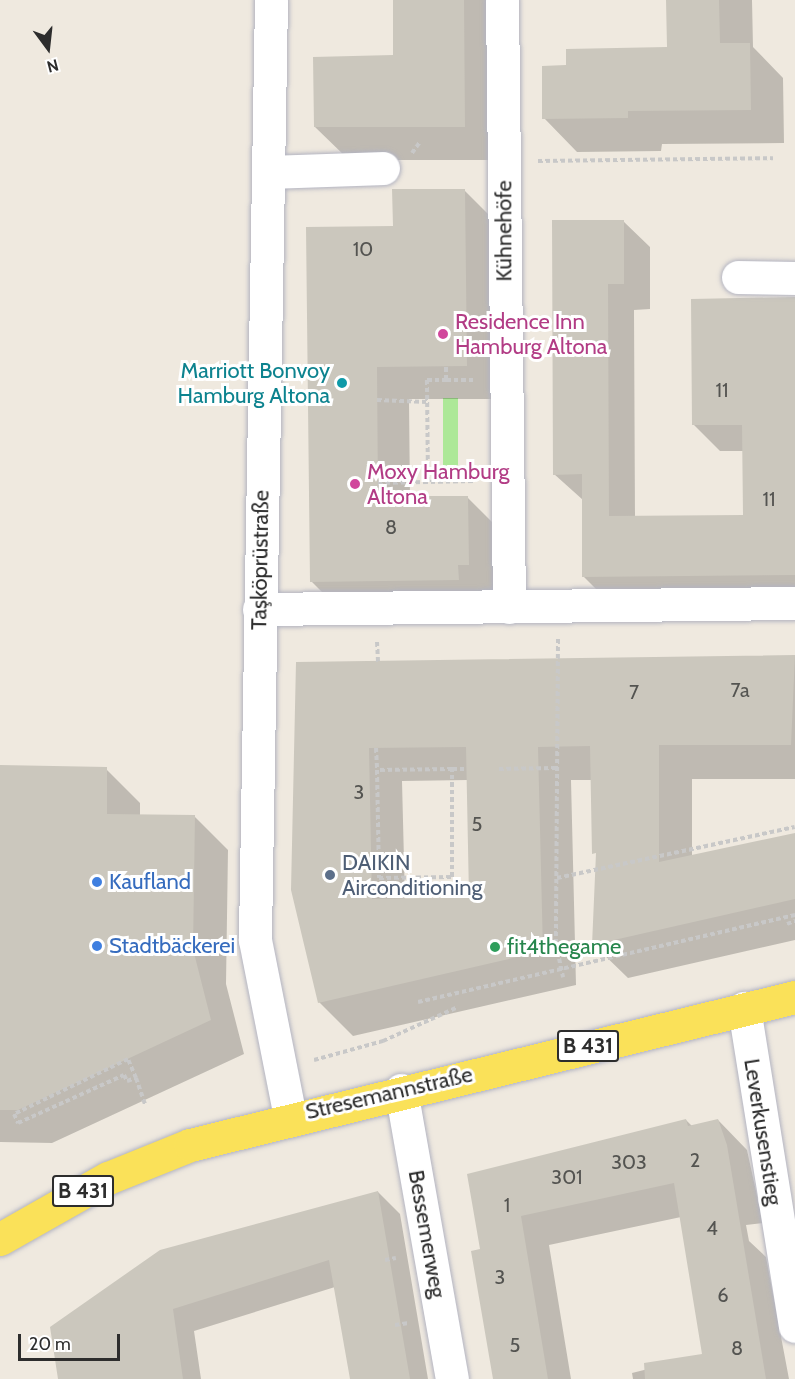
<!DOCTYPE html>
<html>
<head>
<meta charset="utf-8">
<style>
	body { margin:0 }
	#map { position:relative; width:795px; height:1379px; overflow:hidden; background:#efe9df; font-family:Cabin,sans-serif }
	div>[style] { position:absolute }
	.green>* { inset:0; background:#ade898; transform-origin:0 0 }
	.shadow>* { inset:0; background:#0003 }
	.building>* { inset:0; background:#cbc7bd }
	.path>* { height:4px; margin-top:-2px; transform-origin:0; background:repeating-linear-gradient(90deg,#c8c8c8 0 4.5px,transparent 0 7.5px) }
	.roads { filter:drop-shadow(0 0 2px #b3b4c1) drop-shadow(0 0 2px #b3b4c1) }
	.minor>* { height:33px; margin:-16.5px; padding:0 16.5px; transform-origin:16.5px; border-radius:16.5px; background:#fff }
	.major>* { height:33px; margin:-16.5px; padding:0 16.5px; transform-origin:16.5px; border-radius:16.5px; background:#fae159 }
	.dots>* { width:16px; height:16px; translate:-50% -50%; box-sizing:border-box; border:3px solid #fff; border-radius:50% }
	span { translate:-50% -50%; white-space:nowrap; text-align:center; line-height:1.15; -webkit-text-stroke:6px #fff; paint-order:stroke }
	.number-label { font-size:20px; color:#545451 }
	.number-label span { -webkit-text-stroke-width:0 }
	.shield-label span { padding:2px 4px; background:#fff; border:2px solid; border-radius:4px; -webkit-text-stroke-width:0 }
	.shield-label { font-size:21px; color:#2d2d2d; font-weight:700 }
	.street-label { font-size:22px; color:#2d2d2d }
	.hotel-label { font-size:22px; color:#b23c85 }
	.left { translate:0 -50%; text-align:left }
	.culture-label { font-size:22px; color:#0d838f }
	.right { translate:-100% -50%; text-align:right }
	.service-label { font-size:22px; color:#4e5e75 }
	.shop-label { font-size:22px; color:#366cbe }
	.leisure-label { font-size:22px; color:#27864d }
	.north { position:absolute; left:18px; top:18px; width:60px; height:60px; -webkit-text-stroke:4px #fff; paint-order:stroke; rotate:165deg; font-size:16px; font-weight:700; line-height:24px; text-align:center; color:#2d2d2d }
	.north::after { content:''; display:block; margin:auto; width:21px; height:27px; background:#2d2d2d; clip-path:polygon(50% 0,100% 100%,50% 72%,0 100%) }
	.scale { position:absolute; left:18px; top:1334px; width:102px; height:27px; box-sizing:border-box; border:3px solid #2d2d2d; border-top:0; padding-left:8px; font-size:18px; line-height:21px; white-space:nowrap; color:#2d2d2d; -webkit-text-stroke:4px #fff; paint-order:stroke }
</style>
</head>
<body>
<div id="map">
	<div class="green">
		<i style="left:443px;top:398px;width:15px;height:68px"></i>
	</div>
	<div class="shadow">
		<i style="clip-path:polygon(394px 0,497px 0,498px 160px,349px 160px,315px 127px,394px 56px)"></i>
		<i style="clip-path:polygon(668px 0,752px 0,753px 47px,783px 78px,784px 143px,662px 144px,661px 151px,577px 152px,544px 118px,567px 66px,668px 49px)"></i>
		<i style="clip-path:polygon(464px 190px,497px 223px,499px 399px,409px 399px,410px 498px,468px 498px,500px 530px,501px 597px,344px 614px,311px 581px,395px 227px)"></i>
		<i style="clip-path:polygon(623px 221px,650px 247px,650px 309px,634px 310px,635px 517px,744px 517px,743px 451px,720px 451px,694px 425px,795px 299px,795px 601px,610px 603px,584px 577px,583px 500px,554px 474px)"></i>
		<i style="clip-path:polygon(evenodd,795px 656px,795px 779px,692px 779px,692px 857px,795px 835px,795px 940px,628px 978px,594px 945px,597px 857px,592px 780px,571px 780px,576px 985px,353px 1036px,319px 1002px,297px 663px,795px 656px,468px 780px,470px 899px,405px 900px,402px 781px,468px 780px)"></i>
		<i style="clip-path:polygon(0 767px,106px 769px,140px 803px,140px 816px,194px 816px,228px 850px,226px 984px,244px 1054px,52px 1143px,0 1142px)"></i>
		<i style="clip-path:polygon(686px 1120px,692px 1126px,718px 1120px,747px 1150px,763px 1223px,746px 1225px,749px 1241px,766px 1257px,789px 1379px,633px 1379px,632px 1373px,704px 1355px,681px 1217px,549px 1245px,571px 1379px,494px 1379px,482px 1250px,469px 1175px)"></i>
		<i style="clip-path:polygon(378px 1192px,400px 1214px,428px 1379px,351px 1379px,335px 1287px,194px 1331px,201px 1379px,60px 1379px,52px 1327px)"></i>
	</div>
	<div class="building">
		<i style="clip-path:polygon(393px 0,464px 0,465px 127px,314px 127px,313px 57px,393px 55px)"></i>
		<i style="clip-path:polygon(666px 0,719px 0,720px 43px,750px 43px,751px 110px,628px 111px,628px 118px,542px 119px,542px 66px,566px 65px,566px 49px,667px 47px)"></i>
		<i style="clip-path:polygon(392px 189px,465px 189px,467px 366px,377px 367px,378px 496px,468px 496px,469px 565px,458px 565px,459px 580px,310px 582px,306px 227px,393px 226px)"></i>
		<i style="clip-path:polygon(552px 220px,624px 220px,624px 284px,608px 284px,609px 516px,743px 515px,742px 425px,692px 425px,691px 299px,795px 297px,795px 575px,582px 577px,582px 474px,553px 475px)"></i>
		<i style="clip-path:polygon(evenodd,795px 655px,791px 745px,659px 745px,659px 862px,795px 833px,795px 899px,592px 945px,596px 853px,592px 854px,590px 746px,538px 747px,543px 951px,318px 1003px,291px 890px,296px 662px,795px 655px,466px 747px,469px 897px,372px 899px,369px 748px,466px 747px)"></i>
		<i style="clip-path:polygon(0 765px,107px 767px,107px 814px,195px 815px,193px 949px,211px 1020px,18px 1110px,0 1110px)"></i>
		<i style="clip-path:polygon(686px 1119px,688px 1126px,718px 1119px,727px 1145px,766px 1379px,645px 1379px,644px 1363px,702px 1354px,674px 1183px,521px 1216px,548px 1379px,493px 1379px,471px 1251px,480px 1249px,467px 1174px)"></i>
		<i style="clip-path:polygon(378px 1191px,410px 1379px,350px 1379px,329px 1260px,173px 1309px,183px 1379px,58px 1379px,50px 1327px,160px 1250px)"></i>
	</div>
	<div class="path">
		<i style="left:412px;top:153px;width:14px;rotate:-54deg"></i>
		<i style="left:538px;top:161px;width:235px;rotate:-0.7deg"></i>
		<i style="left:446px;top:367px;width:13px;rotate:90deg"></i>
		<i style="left:446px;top:380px;width:28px"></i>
		<i style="left:377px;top:400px;width:50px;rotate:2.3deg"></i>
		<i style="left:428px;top:482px;width:102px;rotate:-90.6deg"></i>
		<i style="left:427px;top:380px;width:19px"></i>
		<i style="left:378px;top:483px;width:98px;rotate:-1.2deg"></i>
		<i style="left:558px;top:639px;width:305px;rotate:90.4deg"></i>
		<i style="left:556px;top:944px;width:34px;rotate:78deg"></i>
		<i style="left:377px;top:642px;width:20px;rotate:87deg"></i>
		<i style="left:376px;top:748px;width:22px;rotate:87deg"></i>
		<i style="left:452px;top:769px;width:75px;rotate:179.2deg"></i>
		<i style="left:377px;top:770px;width:108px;rotate:88.9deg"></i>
		<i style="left:379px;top:878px;width:73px;rotate:-0.8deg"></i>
		<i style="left:452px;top:877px;width:108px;rotate:-90deg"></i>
		<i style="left:452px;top:769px;width:14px"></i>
		<i style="left:499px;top:769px;width:58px;rotate:-1deg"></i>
		<i style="left:416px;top:878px;width:20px;rotate:84deg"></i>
		<i style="left:557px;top:878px;width:243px;rotate:-12.1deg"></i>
		<i style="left:787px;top:924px;width:9px;rotate:-21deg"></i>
		<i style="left:418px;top:1002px;width:387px;rotate:-13deg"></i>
		<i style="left:314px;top:1060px;width:72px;rotate:-15.4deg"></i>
		<i style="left:383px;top:1041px;width:82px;rotate:-24.4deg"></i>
		<i style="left:136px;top:1078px;width:21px;rotate:-113deg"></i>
		<i style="left:128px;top:1059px;width:127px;rotate:154.2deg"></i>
		<i style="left:14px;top:1114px;width:10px;rotate:66deg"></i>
		<i style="left:18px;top:1123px;width:116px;rotate:-24.4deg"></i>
		<i style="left:124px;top:1075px;width:7px;rotate:63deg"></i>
		<i style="left:127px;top:1081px;width:9px;rotate:-18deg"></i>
		<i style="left:136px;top:1078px;width:28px;rotate:71deg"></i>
		<i style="left:385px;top:1260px;width:11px;rotate:-10deg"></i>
		<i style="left:395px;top:1325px;width:14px;rotate:-8deg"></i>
	</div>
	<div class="roads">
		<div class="minor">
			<i style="left:271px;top:0;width:940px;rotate:90.98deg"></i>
			<i style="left:255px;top:940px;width:179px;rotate:78.8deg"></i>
			<i style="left:502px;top:0;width:607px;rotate:89.34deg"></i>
			<i style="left:270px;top:172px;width:113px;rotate:-2deg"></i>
			<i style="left:738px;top:277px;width:57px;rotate:1deg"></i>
			<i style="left:259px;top:609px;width:536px;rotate:-0.64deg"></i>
			<i style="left:744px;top:1008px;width:322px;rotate:80.9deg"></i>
			<i style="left:401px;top:1090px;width:293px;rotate:80deg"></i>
		</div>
		<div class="major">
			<i style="left:0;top:1239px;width:124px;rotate:-29.5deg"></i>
			<i style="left:108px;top:1178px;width:88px;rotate:-21.9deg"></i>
			<i style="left:190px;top:1145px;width:623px;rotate:-13.75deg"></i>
		</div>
	</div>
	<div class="dots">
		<i style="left:443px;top:334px;background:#d1479c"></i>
		<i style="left:342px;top:383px;background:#0f9aa8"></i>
		<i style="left:355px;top:484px;background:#d1479c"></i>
		<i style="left:330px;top:875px;background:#5c6f8a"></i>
		<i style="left:97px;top:882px;background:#3f7fe0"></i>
		<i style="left:97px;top:946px;background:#3f7fe0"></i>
		<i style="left:495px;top:947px;background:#2e9e5b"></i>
	</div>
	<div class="number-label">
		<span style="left:363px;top:249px">10</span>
		<span style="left:722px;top:390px">11</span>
		<span style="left:769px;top:499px">11</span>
		<span style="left:391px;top:527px">8</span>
		<span style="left:740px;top:690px">7a</span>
		<span style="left:634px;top:692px">7</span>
		<span style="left:359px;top:792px">3</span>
		<span style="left:477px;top:824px">5</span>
		<span style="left:695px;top:1160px">2</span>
		<span style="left:629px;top:1162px">303</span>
		<span style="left:567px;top:1177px">301</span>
		<span style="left:507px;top:1205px">1</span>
		<span style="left:712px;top:1228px">4</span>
		<span style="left:500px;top:1277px">3</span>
		<span style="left:723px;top:1295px">6</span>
		<span style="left:515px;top:1345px">5</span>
		<span style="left:737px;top:1348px">8</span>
	</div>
	<div class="shield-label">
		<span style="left:588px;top:1046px">B 431</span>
		<span style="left:83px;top:1191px">B 431</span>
	</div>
	<div class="street-label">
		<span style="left:504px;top:231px;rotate:-90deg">Kühnehöfe</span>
		<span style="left:260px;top:560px;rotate:-89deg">Taşköprüstraße</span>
		<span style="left:389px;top:1093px;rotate:-13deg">Stresemannstraße</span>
		<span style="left:763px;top:1132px;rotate:81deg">Leverkusenstieg</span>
		<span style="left:427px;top:1234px;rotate:80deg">Bessemerweg</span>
	</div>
	<div class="hotel-label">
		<span class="left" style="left:455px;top:334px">Residence Inn<br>Hamburg Altona</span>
		<span class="left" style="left:367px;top:484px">Moxy Hamburg<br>Altona</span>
	</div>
	<div class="culture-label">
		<span class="right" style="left:330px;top:383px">Marriott Bonvoy<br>Hamburg Altona</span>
	</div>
	<div class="service-label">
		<span class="left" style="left:342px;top:875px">DAIKIN<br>Airconditioning</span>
	</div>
	<div class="shop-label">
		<span class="left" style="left:109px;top:882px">Kaufland</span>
		<span class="left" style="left:109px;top:946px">Stadtbäckerei</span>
	</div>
	<div class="leisure-label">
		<span class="left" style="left:507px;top:947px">fit4thegame</span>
	</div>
	<div class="north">N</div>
	<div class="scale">20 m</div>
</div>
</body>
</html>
